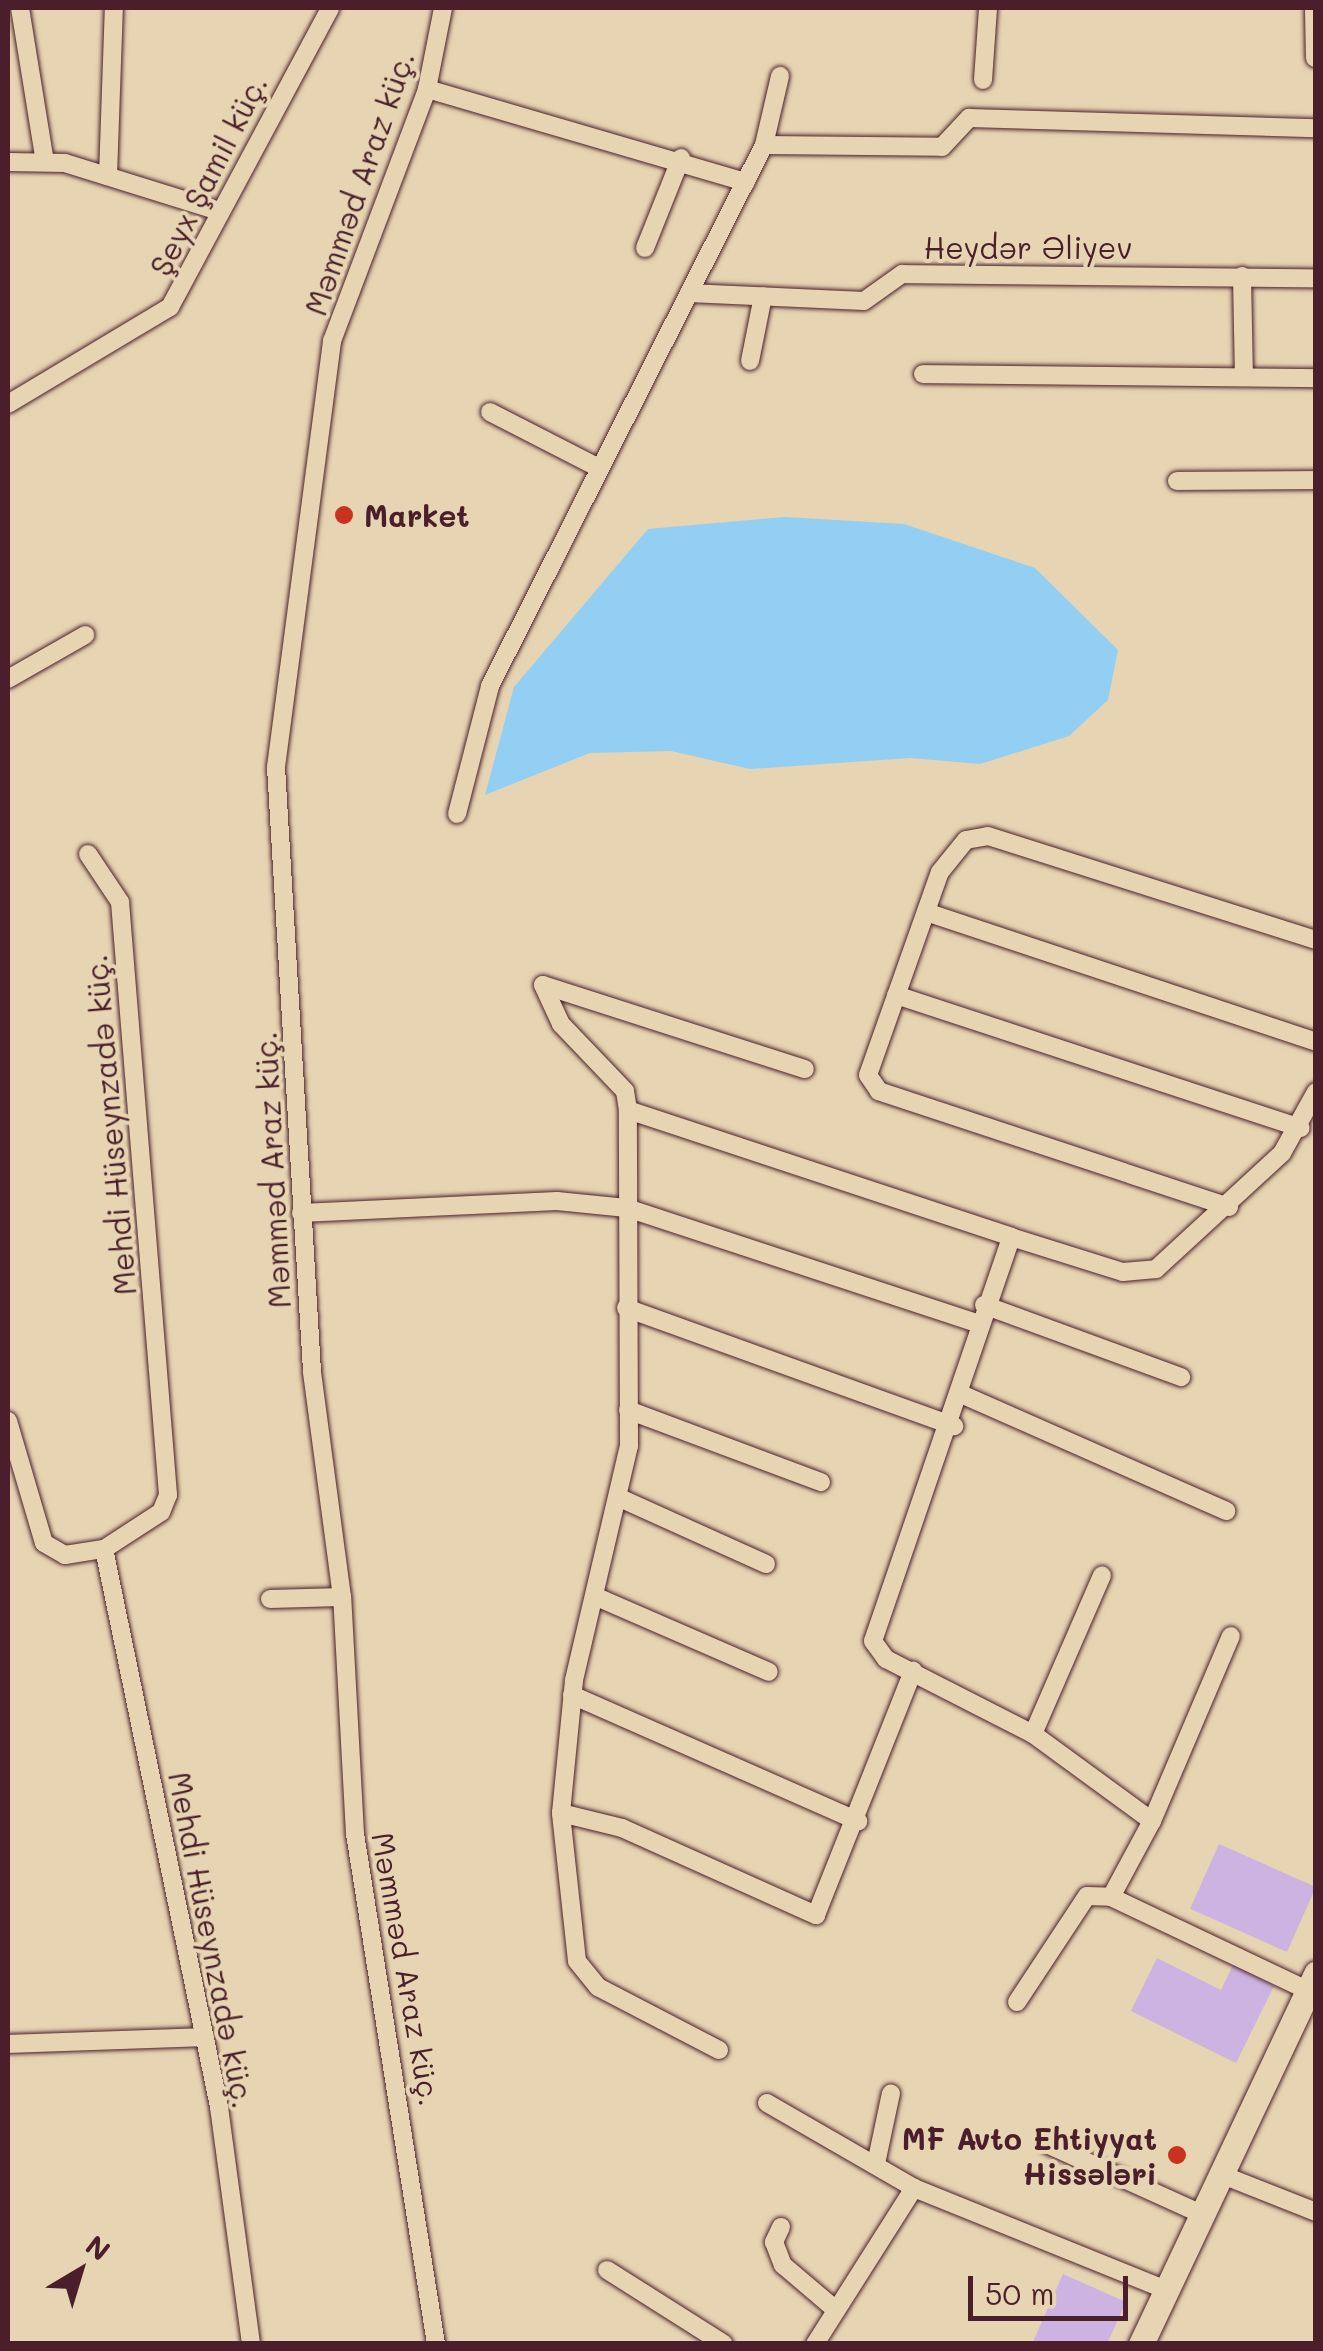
<!DOCTYPE html>
<html>
<head>
<meta charset="utf-8">
<style>
	body { margin:0 }
	#map { position:relative; width:1323px; height:2351px; overflow:hidden; background:#e6d4b2; font-family:Mali,sans-serif }
	div>[style] { position:absolute }
	.water>* { inset:0; background:#92cff3 }
	.building>* { inset:0; background:#cdb3e1; transform-origin:0 0 }
	.roads { filter:drop-shadow(0 0 2px #4a1f2b) drop-shadow(0 0 2px #4a1f2b) }
	.street>* { height:18px; margin:-9px; padding:0 9px; transform-origin:9px; border-radius:9px; background:#e6d4b2 }
	.secondary>* { height:25px; margin:-12.5px; padding:0 12.5px; transform-origin:12.5px; border-radius:12.5px; background:#e6d4b2 }
	.dots>* { width:28px; height:28px; translate:-50% -50%; box-sizing:border-box; border:5px solid #e6d4b2; border-radius:50% }
	span { translate:-50% -50%; white-space:nowrap; text-align:center; line-height:1.15; -webkit-text-stroke:8px #e6d4b2; paint-order:stroke }
	.street-label { font-size:30px; color:#4a1f2b }
	.poi-label { font-size:30px; color:#4a1f2b; font-weight:700 }
	.left { translate:0 -50%; text-align:left }
	.right { translate:-100% -50%; text-align:right }
	.frame { position:absolute; inset:0; border:10px solid #4a1f2b; pointer-events:none }
	.north { position:absolute; left:30px; top:2221px; width:100px; height:100px; -webkit-text-stroke:8px #e6d4b2; paint-order:stroke; rotate:38deg; font-size:28px; font-weight:700; line-height:40px; text-align:center; color:#4a1f2b }
	.north::after { content:''; display:block; margin:auto; width:35px; height:45px; background:#4a1f2b; clip-path:polygon(50% 0,100% 100%,50% 72%,0 100%) }
	.scale { position:absolute; left:968px; top:2276px; width:160px; height:45px; box-sizing:border-box; border:5px solid #4a1f2b; border-top:0; padding-left:12px; font-size:30px; line-height:35px; white-space:nowrap; color:#4a1f2b; -webkit-text-stroke:8px #e6d4b2; paint-order:stroke }
</style>
</head>
<body>
<div id="map">
	<div class="water">
		<i style="clip-path:polygon(785px 517px,904px 524px,1035px 568px,1118px 650px,1108px 700px,1069px 736px,980px 764px,910px 758px,750px 769px,671px 751px,590px 753px,485px 795px,514px 687px,648px 529px)"></i>
	</div>
	<div class="building">
		<i style="left:1219px;top:1844px;width:106px;height:71px;rotate:24deg"></i>
		<i style="clip-path:polygon(1157px 1958px,1221px 1990px,1233px 1965px,1274px 1986px,1236px 2063px,1131px 2011px)"></i>
		<i style="clip-path:polygon(1063px 2274px,1126px 2302px,1107px 2344px,1032px 2344px)"></i>
	</div>
	<div class="roads">
		<div class="street">
			<i style="left:20px;top:8px;width:156px;rotate:80.8deg"></i>
			<i style="left:1314px;top:8px;width:50px;rotate:88.9deg"></i>
			<i style="left:983px;top:80px;width:72px;rotate:-86deg"></i>
			<i style="left:427px;top:89px;width:332px;rotate:16.3deg"></i>
			<i style="left:764px;top:145px;width:178px;rotate:0.6deg"></i>
			<i style="left:942px;top:147px;width:40px;rotate:-47deg"></i>
			<i style="left:969px;top:118px;width:347px;rotate:1.7deg"></i>
			<i style="left:8px;top:162px;width:57px;rotate:1deg"></i>
			<i style="left:65px;top:163px;width:161px;rotate:17.3deg"></i>
			<i style="left:108px;top:176px;width:168px;rotate:-88deg"></i>
			<i style="left:645px;top:248px;width:97px;rotate:-68.2deg"></i>
			<i style="left:1242px;top:276px;width:101px;rotate:88.9deg"></i>
			<i style="left:689px;top:293px;width:175px;rotate:2.6deg"></i>
			<i style="left:864px;top:301px;width:47px;rotate:-35.4deg"></i>
			<i style="left:902px;top:274px;width:414px;rotate:0.6deg"></i>
			<i style="left:750px;top:361px;width:66px;rotate:-78.7deg"></i>
			<i style="left:923px;top:374px;width:393px;rotate:0.6deg"></i>
			<i style="left:8px;top:404px;width:189px;rotate:-30.9deg"></i>
			<i style="left:170px;top:307px;width:339px;rotate:-61.8deg"></i>
			<i style="left:490px;top:412px;width:118px;rotate:27.2deg"></i>
			<i style="left:1177px;top:481px;width:139px;rotate:-0.4deg"></i>
			<i style="left:8px;top:679px;width:89px;rotate:-29.7deg"></i>
			<i style="left:457px;top:814px;width:132px;rotate:-75.5deg"></i>
			<i style="left:490px;top:686px;width:606px;rotate:-63.14deg"></i>
			<i style="left:764px;top:145px;width:71px;rotate:-76.9deg"></i>
			<i style="left:88px;top:854px;width:58px;rotate:56.3deg"></i>
			<i style="left:120px;top:902px;width:595px;rotate:85.37deg"></i>
			<i style="left:168px;top:1495px;width:18px;rotate:112deg"></i>
			<i style="left:161px;top:1512px;width:68px;rotate:147deg"></i>
			<i style="left:926px;top:912px;width:411px;rotate:18.4deg"></i>
			<i style="left:896px;top:995px;width:426px;rotate:18.2deg"></i>
			<i style="left:628px;top:1110px;width:404px;rotate:18.3deg"></i>
			<i style="left:1229px;top:1207px;width:369px;rotate:-161.7deg"></i>
			<i style="left:879px;top:1091px;width:19px;rotate:-125deg"></i>
			<i style="left:868px;top:1075px;width:215px;rotate:-70.5deg"></i>
			<i style="left:940px;top:872px;width:41px;rotate:-50.9deg"></i>
			<i style="left:966px;top:840px;width:22px;rotate:-10deg"></i>
			<i style="left:988px;top:836px;width:344px;rotate:17.6deg"></i>
			<i style="left:301px;top:1213px;width:256px;rotate:-2.7deg"></i>
			<i style="left:557px;top:1201px;width:70px;rotate:5.7deg"></i>
			<i style="left:627px;top:1208px;width:368px;rotate:18.2deg"></i>
			<i style="left:984px;top:1305px;width:210px;rotate:20.1deg"></i>
			<i style="left:626px;top:1308px;width:349px;rotate:19.8deg"></i>
			<i style="left:961px;top:1394px;width:290px;rotate:23.8deg"></i>
			<i style="left:628px;top:1410px;width:206px;rotate:20.5deg"></i>
			<i style="left:8px;top:1421px;width:127px;rotate:73.6deg"></i>
			<i style="left:44px;top:1543px;width:24px;rotate:30deg"></i>
			<i style="left:65px;top:1555px;width:39px;rotate:-9deg"></i>
			<i style="left:104px;top:1549px;width:570px;rotate:78.35deg"></i>
			<i style="left:219px;top:2107px;width:239px;rotate:82.3deg"></i>
			<i style="left:622px;top:1499px;width:158px;rotate:24.3deg"></i>
			<i style="left:599px;top:1598px;width:185px;rotate:23.5deg"></i>
			<i style="left:270px;top:1599px;width:72px;rotate:-1.6deg"></i>
			<i style="left:572px;top:1695px;width:313px;rotate:23.8deg"></i>
			<i style="left:1033px;top:1734px;width:173px;rotate:-66.5deg"></i>
			<i style="left:561px;top:1813px;width:63px;rotate:13.8deg"></i>
			<i style="left:622px;top:1828px;width:213px;rotate:24.2deg"></i>
			<i style="left:816px;top:1915px;width:263px;rotate:-68.3deg"></i>
			<i style="left:1152px;top:1821px;width:201px;rotate:-66.9deg"></i>
			<i style="left:1307px;top:1990px;width:217px;rotate:-154.6deg"></i>
			<i style="left:1111px;top:1897px;width:86px;rotate:-61.7deg"></i>
			<i style="left:1152px;top:1821px;width:147px;rotate:-143.8deg"></i>
			<i style="left:1033px;top:1734px;width:165px;rotate:-153deg"></i>
			<i style="left:886px;top:1659px;width:22px;rotate:-126deg"></i>
			<i style="left:873px;top:1641px;width:427px;rotate:-71.1deg"></i>
			<i style="left:1011px;top:1237px;width:117px;rotate:17.4deg"></i>
			<i style="left:1123px;top:1272px;width:33px;rotate:-5deg"></i>
			<i style="left:1156px;top:1269px;width:171px;rotate:-42.6deg"></i>
			<i style="left:1282px;top:1153px;width:70px;rotate:-60.9deg"></i>
			<i style="left:1017px;top:2002px;width:127px;rotate:-56.6deg"></i>
			<i style="left:1087px;top:1896px;width:24px;rotate:2deg"></i>
			<i style="left:8px;top:2044px;width:197px;rotate:-2deg"></i>
			<i style="left:719px;top:2050px;width:136px;rotate:-152.5deg"></i>
			<i style="left:598px;top:1987px;width:33px;rotate:-129deg"></i>
			<i style="left:577px;top:1961px;width:149px;rotate:-96.2deg"></i>
			<i style="left:561px;top:1813px;width:134px;rotate:-84.4deg"></i>
			<i style="left:574px;top:1680px;width:240px;rotate:-76.8deg"></i>
			<i style="left:629px;top:1446px;width:336px;rotate:-90.2deg"></i>
			<i style="left:628px;top:1110px;width:19px;rotate:-99deg"></i>
			<i style="left:625px;top:1091px;width:93px;rotate:-133.7deg"></i>
			<i style="left:561px;top:1024px;width:43px;rotate:-114.8deg"></i>
			<i style="left:543px;top:985px;width:275px;rotate:17.8deg"></i>
			<i style="left:767px;top:2103px;width:170px;rotate:30deg"></i>
			<i style="left:1047px;top:2144px;width:169px;rotate:24.4deg"></i>
			<i style="left:877px;top:2159px;width:67px;rotate:-78deg"></i>
			<i style="left:1220px;top:2174px;width:103px;rotate:21.6deg"></i>
			<i style="left:781px;top:2227px;width:17px;rotate:115deg"></i>
			<i style="left:774px;top:2242px;width:25px;rotate:69deg"></i>
			<i style="left:783px;top:2265px;width:70px;rotate:40.3deg"></i>
			<i style="left:607px;top:2270px;width:138px;rotate:32.3deg"></i>
			<i style="left:436px;top:2344px;width:516px;rotate:-99.02deg"></i>
			<i style="left:355px;top:1834px;width:237px;rotate:-93.1deg"></i>
			<i style="left:342px;top:1597px;width:228px;rotate:-97.6deg"></i>
			<i style="left:312px;top:1371px;width:605px;rotate:-93.41deg"></i>
			<i style="left:276px;top:767px;width:430px;rotate:-82.5deg"></i>
			<i style="left:332px;top:341px;width:269px;rotate:-69.3deg"></i>
			<i style="left:427px;top:89px;width:83px;rotate:-78.8deg"></i>
			<i style="left:815px;top:2344px;width:185px;rotate:-57.6deg"></i>
			<i style="left:914px;top:2188px;width:272px;rotate:22deg"></i>
		</div>
		<div class="secondary">
			<i style="left:1141px;top:2344px;width:410px;rotate:-64.7deg"></i>
		</div>
	</div>
	<div class="dots">
		<i style="left:344px;top:515px;background:#c8321e"></i>
		<i style="left:1177px;top:2155px;background:#c8321e"></i>
	</div>
	<div class="street-label">
		<span style="left:208px;top:175px;rotate:-63deg">Şeyx Şamil küç.</span>
		<span style="left:359px;top:183px;rotate:-71deg">Məmməd Araz küç.</span>
		<span style="left:1028px;top:247px">Heydər Əliyev</span>
		<span style="left:110px;top:1125px;rotate:-95deg">Mehdi Hüseynzadə küç.</span>
		<span style="left:272px;top:1170px;rotate:-93deg">Məmməd Araz küç.</span>
		<span style="left:212px;top:1940px;rotate:79deg">Mehdi Hüseynzadə küç.</span>
		<span style="left:407px;top:1969px;rotate:80deg">Məmməd Araz küç.</span>
	</div>
	<div class="poi-label">
		<span class="left" style="left:364px;top:515px">Market</span>
		<span class="right" style="left:1157px;top:2155px">MF Avto Ehtiyyat<br>Hissələri</span>
	</div>
	<div class="frame"></div>
	<div class="north">N</div>
	<div class="scale">50 m</div>
</div>
</body>
</html>
